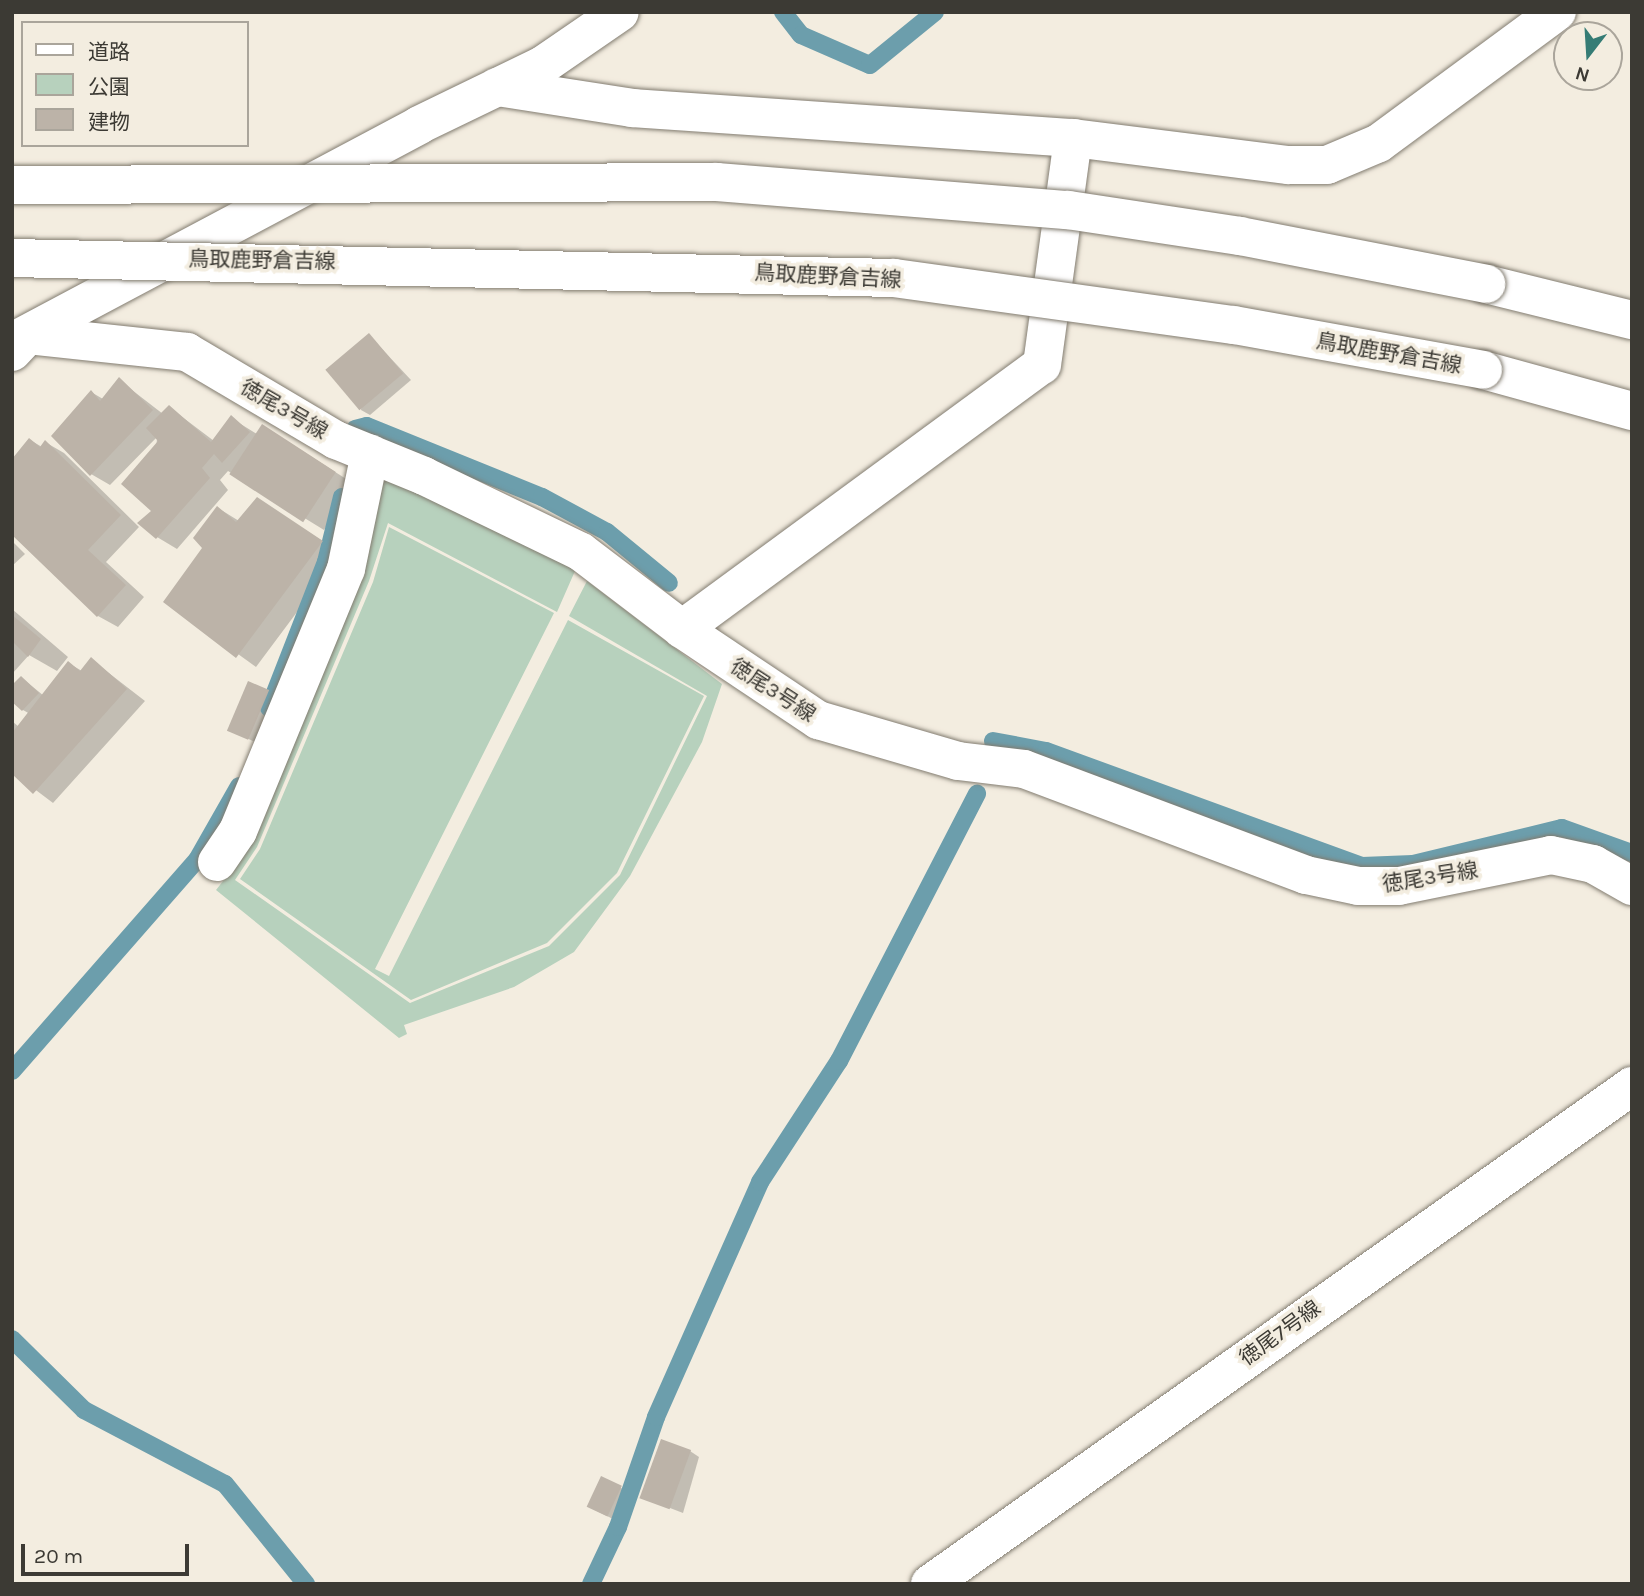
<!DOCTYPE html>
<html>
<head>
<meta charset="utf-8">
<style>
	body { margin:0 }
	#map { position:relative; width:1644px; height:1596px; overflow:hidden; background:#f3ede0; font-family:Karla,"Noto Sans JP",sans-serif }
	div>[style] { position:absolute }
	.green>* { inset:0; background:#b7d1bd }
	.shadow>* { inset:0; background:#0003 }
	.stream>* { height:18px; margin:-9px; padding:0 9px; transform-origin:9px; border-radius:9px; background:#6c9eac }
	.building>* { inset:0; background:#bcb3a8; transform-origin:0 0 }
	.roads { filter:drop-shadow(0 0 2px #827c70) drop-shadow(0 0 2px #827c70) }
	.minor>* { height:38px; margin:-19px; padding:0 19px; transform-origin:19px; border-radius:19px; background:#fff }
	.tertiary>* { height:38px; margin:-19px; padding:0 19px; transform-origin:19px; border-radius:19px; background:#fff }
	.primary>* { height:38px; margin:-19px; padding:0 19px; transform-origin:19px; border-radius:19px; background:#fff }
	.bridges { filter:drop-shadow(0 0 2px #827c70) drop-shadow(0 0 2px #827c70) }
	.primary-bridge>* { height:38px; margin:-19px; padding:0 19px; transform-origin:19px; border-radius:19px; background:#fff }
	span { translate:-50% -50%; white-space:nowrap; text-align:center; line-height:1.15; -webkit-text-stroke:7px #f3ede0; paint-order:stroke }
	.street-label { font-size:21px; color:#3c3a34 }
	.frame { position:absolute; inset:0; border:14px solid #3c3a34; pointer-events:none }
	.legend { position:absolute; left:21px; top:21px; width:228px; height:126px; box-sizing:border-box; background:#f3ede0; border:2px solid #aaa59b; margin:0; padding:9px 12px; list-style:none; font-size:21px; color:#3c3a34 }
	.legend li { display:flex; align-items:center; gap:14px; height:35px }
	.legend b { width:35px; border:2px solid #aaa59b }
	.north { position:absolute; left:1553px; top:21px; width:70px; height:70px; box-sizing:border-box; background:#f3ede0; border:2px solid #aaa59b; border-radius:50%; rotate:197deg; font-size:19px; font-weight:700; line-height:28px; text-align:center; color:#3c3a34 }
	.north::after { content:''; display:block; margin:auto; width:24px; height:32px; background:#357c75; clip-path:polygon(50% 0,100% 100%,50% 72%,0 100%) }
	.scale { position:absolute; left:21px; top:1544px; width:168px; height:32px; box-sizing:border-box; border:4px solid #3c3a34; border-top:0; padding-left:9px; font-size:21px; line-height:24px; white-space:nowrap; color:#3c3a34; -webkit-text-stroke:5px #f3ede0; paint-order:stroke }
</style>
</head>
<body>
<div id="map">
	<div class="green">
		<i style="clip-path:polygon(381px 478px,512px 534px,575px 571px,557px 612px,388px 523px,369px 581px,257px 847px,235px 880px,410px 1003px,549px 946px,620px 875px,707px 696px,569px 616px,587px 581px,722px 684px,702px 742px,630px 876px,574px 952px,514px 987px,404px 1025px,407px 1034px,399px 1038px,216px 890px,227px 876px)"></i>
		<i style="clip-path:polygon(389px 527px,554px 613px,375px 969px,389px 976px,568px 620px,704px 696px,617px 873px,547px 943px,411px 1000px,240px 879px,260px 849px,373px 582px)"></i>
	</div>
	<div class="shadow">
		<i style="clip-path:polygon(369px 335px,411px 380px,370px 415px,361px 410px)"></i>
		<i style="clip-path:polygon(119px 380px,163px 414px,169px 407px,214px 441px,231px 418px,257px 434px,282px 438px,354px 484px,324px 530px,228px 471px,220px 480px,228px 490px,177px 549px,157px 537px,153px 511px,157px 437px,110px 485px,91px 474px,91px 392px,103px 399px)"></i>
		<i style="clip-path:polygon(30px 440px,42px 447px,45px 442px,64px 453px,139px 527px,106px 562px,144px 597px,118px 627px,98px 616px,12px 533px)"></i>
		<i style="clip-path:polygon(257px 499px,341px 553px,256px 667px,166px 602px,204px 548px,218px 508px,239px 521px)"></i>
		<i style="clip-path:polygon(12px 541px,25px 554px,12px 566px)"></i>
		<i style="clip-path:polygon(12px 609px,68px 657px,57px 671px,29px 655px,12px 674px)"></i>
		<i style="clip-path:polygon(92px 660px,145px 701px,53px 803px,12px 772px,12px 721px,19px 727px,30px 714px,23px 710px,22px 678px,44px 696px,68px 663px,82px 671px)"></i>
		<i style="clip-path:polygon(249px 683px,278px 697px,257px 743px,238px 734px)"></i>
		<i style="clip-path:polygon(690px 1451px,699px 1457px,683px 1513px,644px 1498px)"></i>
		<i style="clip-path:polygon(601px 1478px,631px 1493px,617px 1521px,597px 1511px)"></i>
	</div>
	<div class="stream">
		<i style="left:783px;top:12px;width:29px;rotate:52deg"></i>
		<i style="left:801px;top:35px;width:75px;rotate:23.5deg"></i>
		<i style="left:870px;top:65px;width:84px;rotate:-39.2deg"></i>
		<i style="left:355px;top:429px;width:12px;rotate:-14deg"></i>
		<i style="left:367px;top:426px;width:189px;rotate:22.1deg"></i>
		<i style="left:542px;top:497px;width:74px;rotate:28.3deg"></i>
		<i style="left:607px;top:532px;width:80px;rotate:39.4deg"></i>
		<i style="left:269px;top:708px;width:157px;rotate:-68.7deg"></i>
		<i style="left:326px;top:562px;width:67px;rotate:-76.2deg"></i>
		<i style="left:993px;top:741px;width:54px;rotate:10.7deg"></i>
		<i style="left:1046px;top:751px;width:336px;rotate:20deg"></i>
		<i style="left:1362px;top:866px;width:51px;rotate:-2.2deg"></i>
		<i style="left:1413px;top:864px;width:153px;rotate:-13.6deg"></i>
		<i style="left:1562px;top:828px;width:74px;rotate:19.7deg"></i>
		<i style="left:12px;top:1071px;width:281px;rotate:-48.8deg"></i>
		<i style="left:197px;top:860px;width:85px;rotate:-60.4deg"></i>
		<i style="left:12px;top:1339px;width:101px;rotate:44.6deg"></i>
		<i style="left:84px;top:1410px;width:159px;rotate:27.7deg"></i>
		<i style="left:225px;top:1484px;width:129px;rotate:51deg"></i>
		<i style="left:591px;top:1584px;width:63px;rotate:-64.7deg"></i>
		<i style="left:618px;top:1527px;width:116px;rotate:-70.9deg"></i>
		<i style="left:656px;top:1417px;width:257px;rotate:-66.1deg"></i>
		<i style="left:760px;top:1182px;width:145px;rotate:-56.9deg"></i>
		<i style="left:839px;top:1061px;width:301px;rotate:-62.7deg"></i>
	</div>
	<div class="building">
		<i style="left:369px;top:333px;width:53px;height:57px;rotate:50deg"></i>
		<i style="clip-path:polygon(119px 377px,153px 410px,90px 476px,51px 436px,91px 390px,100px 401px)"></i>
		<i style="clip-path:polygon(169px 405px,211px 442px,231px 415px,250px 432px,222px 463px,214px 454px,202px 468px,210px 478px,156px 539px,137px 523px,151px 511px,121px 484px,158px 441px,146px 428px)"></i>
		<i style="left:262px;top:424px;width:88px;height:60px;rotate:33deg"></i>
		<i style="clip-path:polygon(29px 438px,40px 447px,45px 440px,121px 515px,88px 550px,126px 585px,97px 617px,12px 535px,12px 459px)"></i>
		<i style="clip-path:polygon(257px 497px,323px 541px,236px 658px,163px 602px,202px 548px,193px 538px,217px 506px,236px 522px)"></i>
		<i style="clip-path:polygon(12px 615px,41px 639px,28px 657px,12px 641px)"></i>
		<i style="clip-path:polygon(91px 657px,127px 689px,33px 794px,12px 774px,12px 733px,68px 661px,80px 671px)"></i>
		<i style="clip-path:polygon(21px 676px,39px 693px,22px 711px,12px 702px,12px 685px)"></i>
		<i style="left:248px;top:681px;width:23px;height:54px;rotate:23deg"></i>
		<i style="left:661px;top:1439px;width:32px;height:63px;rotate:20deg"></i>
		<i style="left:601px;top:1476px;width:23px;height:34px;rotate:25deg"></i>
	</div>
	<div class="roads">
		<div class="minor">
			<i style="left:497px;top:87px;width:137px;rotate:8.8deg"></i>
			<i style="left:632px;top:108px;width:442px;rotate:3.9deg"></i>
			<i style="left:1073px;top:138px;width:217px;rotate:7.2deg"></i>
			<i style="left:1288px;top:165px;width:39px"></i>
			<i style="left:1327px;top:165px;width:56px;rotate:-22.9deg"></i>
			<i style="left:1379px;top:143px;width:221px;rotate:-36.4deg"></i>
			<i style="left:23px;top:336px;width:449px;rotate:-28deg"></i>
			<i style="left:419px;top:125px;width:138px;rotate:-25.8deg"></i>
			<i style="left:543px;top:65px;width:93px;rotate:-34.5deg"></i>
			<i style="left:12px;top:352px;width:23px;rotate:-47deg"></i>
			<i style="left:28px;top:335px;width:160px;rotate:6.1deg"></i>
			<i style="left:187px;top:352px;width:173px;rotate:30.6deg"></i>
			<i style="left:336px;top:440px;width:95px;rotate:22.2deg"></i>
			<i style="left:424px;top:476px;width:174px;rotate:25.8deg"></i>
			<i style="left:581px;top:552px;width:127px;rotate:37.3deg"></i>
			<i style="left:682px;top:629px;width:164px;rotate:33.8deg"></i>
			<i style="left:818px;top:720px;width:146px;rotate:16.3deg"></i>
			<i style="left:958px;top:761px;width:66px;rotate:6.9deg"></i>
			<i style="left:1024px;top:769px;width:301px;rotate:20.6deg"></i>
			<i style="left:1306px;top:875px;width:53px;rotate:11.9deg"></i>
			<i style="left:1358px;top:886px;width:41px"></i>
			<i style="left:1399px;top:886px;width:155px;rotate:-11.5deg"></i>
			<i style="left:1551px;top:855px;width:43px;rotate:12.1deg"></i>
			<i style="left:1593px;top:864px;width:45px;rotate:29.4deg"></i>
			<i style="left:682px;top:629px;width:446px;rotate:-36.3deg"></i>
			<i style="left:1042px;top:365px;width:229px;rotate:-82.2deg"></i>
			<i style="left:217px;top:862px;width:37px;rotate:-56deg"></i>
			<i style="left:238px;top:831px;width:283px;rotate:-67.6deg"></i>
			<i style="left:346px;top:569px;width:118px;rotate:-78.3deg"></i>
		</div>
		<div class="tertiary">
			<i style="left:930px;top:1584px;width:861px;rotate:-35.35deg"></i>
		</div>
		<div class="primary">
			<i style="left:1486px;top:284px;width:150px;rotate:13.9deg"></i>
			<i style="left:1483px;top:370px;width:155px;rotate:15.4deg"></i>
		</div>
	</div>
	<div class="bridges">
		<div class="primary-bridge">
			<i style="left:12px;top:185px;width:705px;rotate:-0.24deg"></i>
			<i style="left:717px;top:182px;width:352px;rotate:4.6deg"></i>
			<i style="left:1068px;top:210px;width:174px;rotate:8.6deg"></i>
			<i style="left:1240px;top:236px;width:251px;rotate:11deg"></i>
			<i style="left:12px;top:258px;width:882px;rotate:1.3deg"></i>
			<i style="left:894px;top:278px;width:343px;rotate:7.9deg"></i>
			<i style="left:1234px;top:325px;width:253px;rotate:10.2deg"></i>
		</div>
	</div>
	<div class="street-label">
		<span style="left:262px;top:260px;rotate:1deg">鳥取鹿野倉吉線</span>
		<span style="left:828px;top:276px;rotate:3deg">鳥取鹿野倉吉線</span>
		<span style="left:1389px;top:353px;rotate:10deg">鳥取鹿野倉吉線</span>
		<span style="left:284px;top:409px;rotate:30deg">徳尾3号線</span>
		<span style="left:773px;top:690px;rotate:33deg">徳尾3号線</span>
		<span style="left:1430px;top:877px;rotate:-9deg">徳尾3号線</span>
		<span style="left:1280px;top:1333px;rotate:-36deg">徳尾7号線</span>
	</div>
	<div class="frame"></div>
	<ul class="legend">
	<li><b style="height:9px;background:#fff"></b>道路</li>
	<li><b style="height:19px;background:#b7d1bd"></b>公園</li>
	<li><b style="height:19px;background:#bcb3a8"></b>建物</li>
	</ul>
	<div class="north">N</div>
	<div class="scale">20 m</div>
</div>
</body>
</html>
